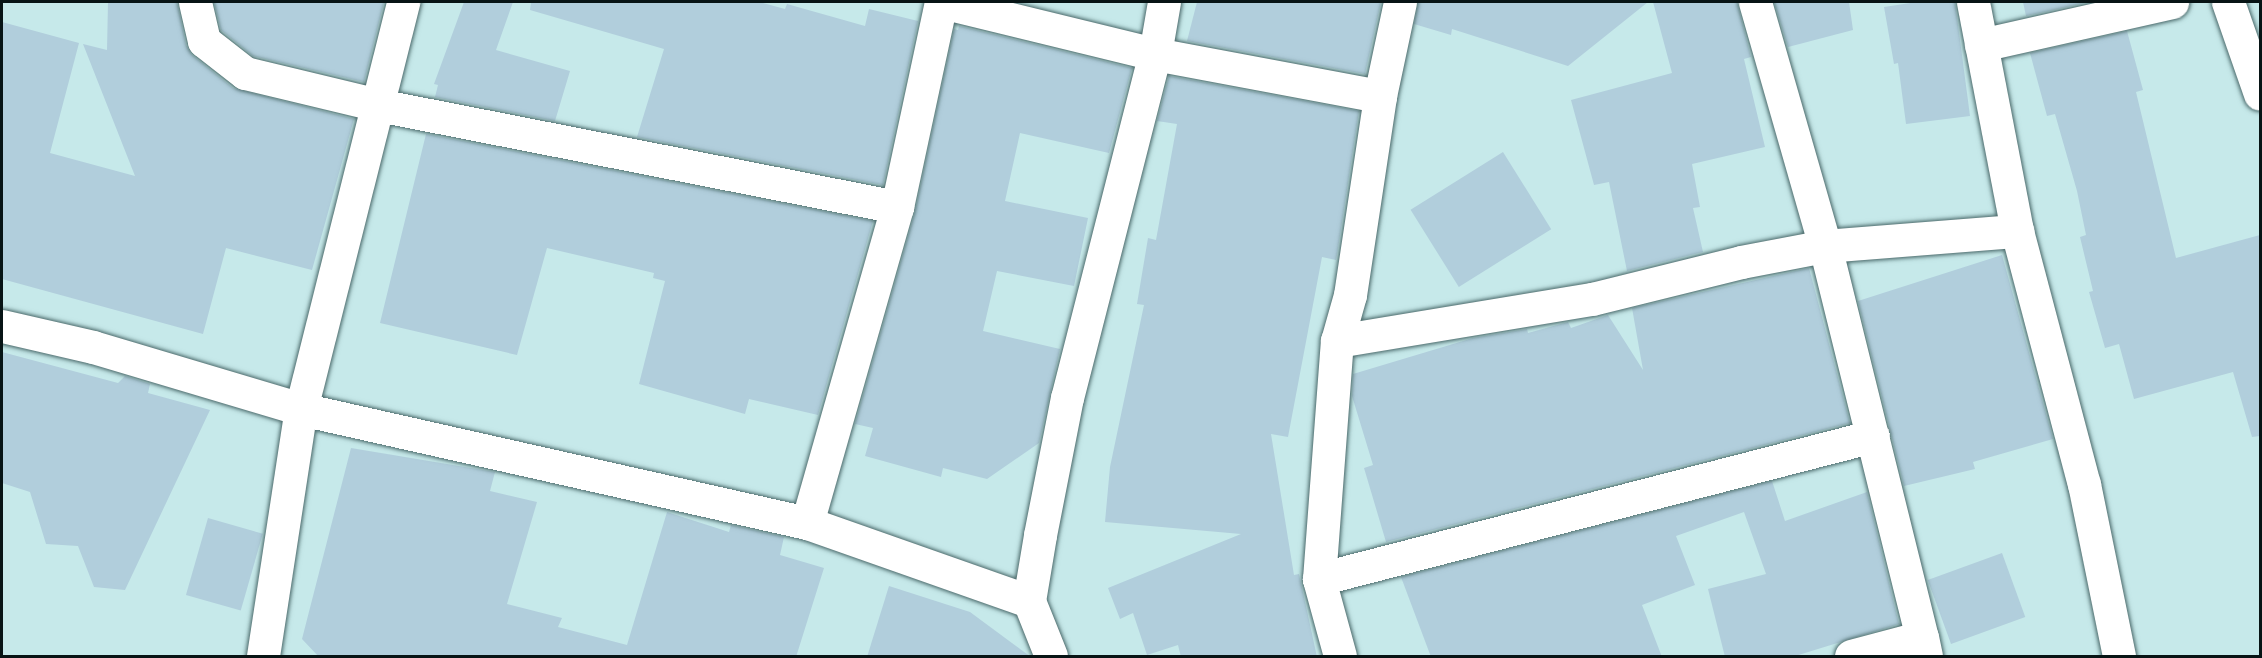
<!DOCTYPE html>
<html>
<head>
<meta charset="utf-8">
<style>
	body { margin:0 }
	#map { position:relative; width:2262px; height:658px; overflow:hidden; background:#c6e9ea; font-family:"Nunito Sans",sans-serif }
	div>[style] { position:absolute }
	.building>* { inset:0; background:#b1cedc; transform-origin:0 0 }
	.roads { filter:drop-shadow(0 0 2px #4a696a) drop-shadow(0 0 2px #4a696a) }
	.minor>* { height:33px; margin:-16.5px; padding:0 16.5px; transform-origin:16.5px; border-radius:16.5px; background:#fff }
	span { translate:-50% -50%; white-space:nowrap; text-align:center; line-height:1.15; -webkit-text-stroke:5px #fff; paint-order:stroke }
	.frame { position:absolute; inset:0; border:3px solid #071415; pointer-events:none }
</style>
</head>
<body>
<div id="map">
	<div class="building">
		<i style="clip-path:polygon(108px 2px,177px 2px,186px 45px,192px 55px,233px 88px,354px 119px,312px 270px,226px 248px,203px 334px,2px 279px,2px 22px,79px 43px,50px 153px,135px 176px,83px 44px,107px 50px)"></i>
		<i style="clip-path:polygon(214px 2px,384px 2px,364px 82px,253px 56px,221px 30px)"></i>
		<i style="clip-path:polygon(464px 2px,513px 2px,496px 50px,570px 71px,555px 121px,435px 97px,438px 85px,434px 84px)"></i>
		<i style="clip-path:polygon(531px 2px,759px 2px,785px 9px,787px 4px,865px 26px,869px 9px,918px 21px,883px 185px,637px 137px,664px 49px,530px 10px)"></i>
		<i style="clip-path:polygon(1197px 2px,1381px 2px,1365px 74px,1187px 41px)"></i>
		<i style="clip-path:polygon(1418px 2px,1648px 2px,1568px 66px,1452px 29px,1451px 35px,1414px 24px)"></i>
		<i style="clip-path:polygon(1653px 2px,1737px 2px,1751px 57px,1744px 59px,1765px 147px,1692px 164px,1700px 207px,1693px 208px,1703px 252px,1627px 271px,1609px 182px,1594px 185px,1571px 100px,1672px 73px)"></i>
		<i style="clip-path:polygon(1774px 2px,1849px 2px,1853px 30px,1788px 47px)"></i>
		<i style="clip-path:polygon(1917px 2px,1955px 2px,1970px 116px,1906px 124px,1898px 63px,1894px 64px,1884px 7px)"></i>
		<i style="clip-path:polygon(2023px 2px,2089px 2px,2026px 16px)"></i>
		<i style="clip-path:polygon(959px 26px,1132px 68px,1109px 153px,1020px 133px,1005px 201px,1088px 218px,1074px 286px,997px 271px,983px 331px,1060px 349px,1039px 443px,987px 479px,943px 468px,941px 477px,865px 456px,873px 428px,855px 424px,915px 212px,954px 29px,958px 30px)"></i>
		<i style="clip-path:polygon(2127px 31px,2143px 90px,2136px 92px,2176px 258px,2260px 235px,2260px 436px,2252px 437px,2233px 372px,2134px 399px,2119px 344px,2105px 348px,2089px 292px,2093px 291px,2080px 237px,2086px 235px,2077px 191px,2055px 114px,2047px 116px,2030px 53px)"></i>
		<i style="clip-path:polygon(1169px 76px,1359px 111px,1337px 255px,1336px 260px,1322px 257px,1288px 437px,1271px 434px,1294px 575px,1299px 574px,1317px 657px,1181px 657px,1178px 645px,1147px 655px,1133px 613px,1120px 619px,1108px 588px,1241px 534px,1105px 522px,1110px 467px,1144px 305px,1137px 304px,1148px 238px,1156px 240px,1177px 124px,1157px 121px)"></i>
		<i style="clip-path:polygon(426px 134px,873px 221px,818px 415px,749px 399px,745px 414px,639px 384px,665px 281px,653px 278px,654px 273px,547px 248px,517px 355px,380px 323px)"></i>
		<i style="left:1503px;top:152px;width:91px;height:109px;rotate:58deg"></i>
		<i style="clip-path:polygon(2002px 255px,2053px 439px,1973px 462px,1975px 469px,1904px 486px,1858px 301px)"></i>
		<i style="clip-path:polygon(1809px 268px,1850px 423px,1386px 542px,1364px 468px,1373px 465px,1352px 396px,1353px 374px,1473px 338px,1527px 329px,1528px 333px,1568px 322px,1571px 328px,1608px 315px,1643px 370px,1632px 308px)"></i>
		<i style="clip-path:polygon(2px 352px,118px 383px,125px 376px,150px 384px,148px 393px,210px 410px,125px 590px,94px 587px,78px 546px,46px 544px,30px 492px,2px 483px)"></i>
		<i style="clip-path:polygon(351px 448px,495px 472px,490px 491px,537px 502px,507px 604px,562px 618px,558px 627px,627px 645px,667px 512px,729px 532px,731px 525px,784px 537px,780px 555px,824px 568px,796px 657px,319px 657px,302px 639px)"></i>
		<i style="clip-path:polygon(1772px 481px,1785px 521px,1867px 492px,1899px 624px,1792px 657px,1725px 657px,1708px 589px,1766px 574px,1744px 512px,1676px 536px,1695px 585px,1642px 605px,1662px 657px,1431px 657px,1401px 577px)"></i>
		<i style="left:208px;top:518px;width:57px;height:80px;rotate:16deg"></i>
		<i style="left:2002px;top:553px;width:68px;height:79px;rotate:70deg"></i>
		<i style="clip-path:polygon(889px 586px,970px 612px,1031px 657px,867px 657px)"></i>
	</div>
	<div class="roads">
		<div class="minor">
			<i style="left:195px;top:2px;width:40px;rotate:77deg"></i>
			<i style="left:204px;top:41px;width:52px;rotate:38deg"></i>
			<i style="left:245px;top:73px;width:137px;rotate:13.5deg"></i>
			<i style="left:378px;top:105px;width:529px;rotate:11.12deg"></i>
			<i style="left:941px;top:2px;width:220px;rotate:13.7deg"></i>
			<i style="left:1155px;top:54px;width:229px;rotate:10.6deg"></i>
			<i style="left:1755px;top:2px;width:254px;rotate:74deg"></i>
			<i style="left:1825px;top:246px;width:403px;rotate:76.1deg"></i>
			<i style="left:1973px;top:2px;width:233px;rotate:79.1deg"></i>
			<i style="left:2017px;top:231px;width:262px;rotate:75.2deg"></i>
			<i style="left:2084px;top:484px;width:176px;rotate:78.5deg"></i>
			<i style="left:2228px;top:2px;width:97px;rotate:70.8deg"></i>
			<i style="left:1981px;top:45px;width:196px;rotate:-12.7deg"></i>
			<i style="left:2px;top:326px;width:93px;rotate:13deg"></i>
			<i style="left:93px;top:347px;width:217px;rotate:16.6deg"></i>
			<i style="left:301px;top:409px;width:519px;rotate:12.7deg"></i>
			<i style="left:807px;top:523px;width:235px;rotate:19.4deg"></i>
			<i style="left:1337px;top:341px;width:258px;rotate:-9.4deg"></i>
			<i style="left:1592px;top:299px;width:154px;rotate:-13.9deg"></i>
			<i style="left:1741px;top:262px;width:86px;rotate:-10.8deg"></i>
			<i style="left:1825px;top:246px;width:193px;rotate:-4.5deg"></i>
			<i style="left:807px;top:523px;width:329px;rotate:-74.1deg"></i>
			<i style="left:897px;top:207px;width:210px;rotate:-77.9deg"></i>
			<i style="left:1319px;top:579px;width:572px;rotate:-14.47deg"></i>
			<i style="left:263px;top:656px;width:250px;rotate:-81.3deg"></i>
			<i style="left:301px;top:409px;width:420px;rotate:-75.9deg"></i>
			<i style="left:1051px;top:656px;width:59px;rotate:-111.8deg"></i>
			<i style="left:1029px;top:601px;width:67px;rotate:-80.5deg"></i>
			<i style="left:1040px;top:535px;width:140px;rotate:-78.9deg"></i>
			<i style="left:1067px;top:398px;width:355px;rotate:-75.7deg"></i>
			<i style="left:1155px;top:54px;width:53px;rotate:-80.2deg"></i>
			<i style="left:1340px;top:656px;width:80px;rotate:-105.3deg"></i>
			<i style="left:1319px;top:579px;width:239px;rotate:-85.7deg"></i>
			<i style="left:1337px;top:341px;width:48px;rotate:-74.2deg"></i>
			<i style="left:1350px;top:295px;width:201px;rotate:-81.4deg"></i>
			<i style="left:1380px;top:96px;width:96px;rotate:-78deg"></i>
			<i style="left:1851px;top:656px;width:73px;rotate:-15deg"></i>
			<i style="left:1922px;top:637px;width:19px;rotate:78deg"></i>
		</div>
	</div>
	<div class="frame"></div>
</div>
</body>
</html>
